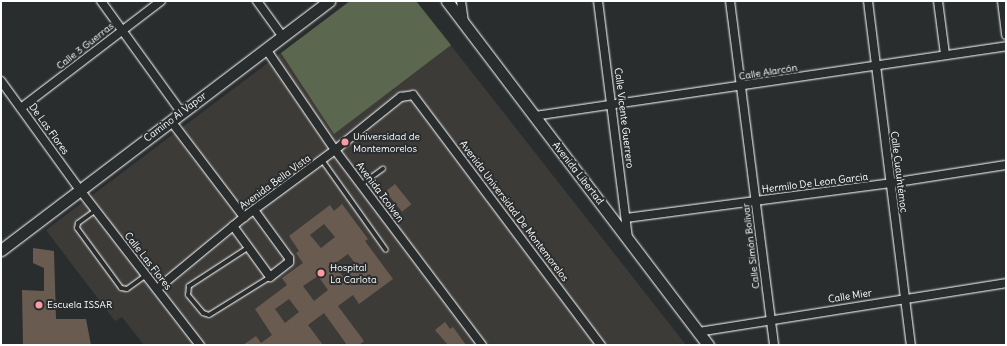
<!DOCTYPE html>
<html>
<head>
<meta charset="utf-8">
<style>
	body { margin:0 }
	#map { position:relative; width:1007px; height:346px; overflow:hidden; background:#2a2d2e; font-family:Delius,sans-serif }
	div>[style] { position:absolute }
	.built>* { inset:0; background:#3d3b38 }
	.green>* { inset:0; background:#5c674f }
	.building>* { inset:0; background:#6a5b51; transform-origin:0 0 }
	.roads { filter:drop-shadow(0 0 1px #fff) drop-shadow(0 0 1px #fff) }
	.lane>* { height:4px; margin:-2px; padding:0 2px; transform-origin:2px; border-radius:2px; background:#2a2d2e }
	.street>* { height:8px; margin:-4px; padding:0 4px; transform-origin:4px; border-radius:4px; background:#2a2d2e }
	.secondary>* { height:11px; margin:-5.5px; padding:0 5.5px; transform-origin:5.5px; border-radius:5.5px; background:#2a2d2e }
	.dots>* { width:11px; height:11px; translate:-50% -50%; box-sizing:border-box; border:2px solid #2a2d2e; border-radius:50% }
	span { translate:-50% -50%; white-space:nowrap; text-align:center; line-height:1.15; -webkit-text-stroke:4px #2a2d2e; paint-order:stroke }
	.street-label { font-size:10px; color:#fff }
	.poi-label { font-size:10px; color:#fff }
	.left { translate:0 -50%; text-align:left }
	.frame { position:absolute; inset:0; border:2px solid #fff; pointer-events:none }
</style>
</head>
<body>
<div id="map">
	<div class="built">
		<i style="clip-path:polygon(350px 1px,416px 1px,686px 345px,144px 345px,122px 317px,115px 321px,46px 230px)"></i>
	</div>
	<div class="green">
		<i style="clip-path:polygon(350px 1px,416px 1px,451px 45px,334px 134px,281px 53px)"></i>
	</div>
	<div class="building">
		<i style="left:395px;top:184px;width:26px;height:12px;rotate:51deg"></i>
		<i style="clip-path:polygon(evenodd,342px 204px,368px 239px,365px 241px,393px 279px,359px 304px,353px 295px,338px 306px,364px 341px,359px 345px,347px 345px,324px 313px,308px 325px,323px 345px,243px 345px,256px 336px,261px 343px,272px 335px,255px 309px,287px 285px,282px 278px,303px 263px,296px 253px,299px 251px,289px 236px,330px 205px,334px 211px,342px 204px,324px 224px,335px 237px,321px 248px,310px 235px,324px 224px,342px 204px,348px 254px,358px 267px,344px 278px,334px 264px,348px 254px,342px 204px,318px 276px,328px 290px,314px 301px,303px 286px,318px 276px,342px 204px,289px 299px,299px 312px,285px 323px,275px 309px,289px 299px)"></i>
		<i style="clip-path:polygon(33px 248px,54px 251px,56px 319px,86px 319px,91px 345px,23px 345px,22px 290px,44px 291px,44px 268px,33px 263px)"></i>
		<i style="clip-path:polygon(445px 322px,450px 329px,453px 327px,466px 345px,448px 345px,435px 330px)"></i>
	</div>
	<div class="roads">
		<div class="lane">
			<i style="left:322px;top:160px;width:110px;rotate:54.6deg"></i>
			<i style="left:362px;top:184px;width:26px;rotate:-36deg"></i>
			<i style="left:96px;top:210px;width:22px;rotate:144deg"></i>
			<i style="left:78px;top:223px;width:5px;rotate:101deg"></i>
			<i style="left:77px;top:228px;width:74px;rotate:53.7deg"></i>
			<i style="left:121px;top:288px;width:6px;rotate:9deg"></i>
			<i style="left:127px;top:289px;width:22px;rotate:-36deg"></i>
			<i style="left:249px;top:247px;width:72px;rotate:147deg"></i>
			<i style="left:189px;top:286px;width:9px;rotate:96deg"></i>
			<i style="left:188px;top:295px;width:23px;rotate:50deg"></i>
			<i style="left:203px;top:313px;width:6px;rotate:18deg"></i>
			<i style="left:209px;top:315px;width:72px;rotate:-31.9deg"></i>
		</div>
		<div class="street">
			<i style="left:101px;top:1px;width:137px;rotate:54.2deg"></i>
			<i style="left:257px;top:1px;width:44px;rotate:54.2deg"></i>
			<i style="left:461px;top:1px;width:21px;rotate:82deg"></i>
			<i style="left:598px;top:1px;width:238px;rotate:82.8deg"></i>
			<i style="left:730px;top:1px;width:347px;rotate:82.7deg"></i>
			<i style="left:868px;top:1px;width:347px;rotate:82.9deg"></i>
			<i style="left:938px;top:1px;width:53px;rotate:82.5deg"></i>
			<i style="left:1002px;top:1px;width:34px;rotate:83deg"></i>
			<i style="left:266px;top:49px;width:122px;rotate:55.7deg"></i>
			<i style="left:335px;top:150px;width:244px;rotate:53deg"></i>
			<i style="left:1px;top:81px;width:135px;rotate:54.1deg"></i>
			<i style="left:80px;top:190px;width:196px;rotate:52.3deg"></i>
			<i style="left:21px;top:108px;width:176px;rotate:-37.4deg"></i>
			<i style="left:534px;top:116px;width:477px;rotate:-8.4deg"></i>
			<i style="left:171px;top:121px;width:121px;rotate:52.8deg"></i>
			<i style="left:626px;top:218px;width:267px;rotate:-7.5deg"></i>
			<i style="left:891px;top:183px;width:116px;rotate:-8.9deg"></i>
			<i style="left:233px;top:226px;width:63px;rotate:54deg"></i>
			<i style="left:270px;top:277px;width:24px;rotate:-38deg"></i>
			<i style="left:289px;top:262px;width:4px;rotate:-90deg"></i>
			<i style="left:289px;top:258px;width:59px;rotate:-126.1deg"></i>
			<i style="left:157px;top:289px;width:113px;rotate:-39.6deg"></i>
			<i style="left:244px;top:217px;width:113px;rotate:-36.4deg"></i>
			<i style="left:335px;top:150px;width:85px;rotate:-38.8deg"></i>
			<i style="left:401px;top:97px;width:12px;rotate:-9deg"></i>
			<i style="left:413px;top:95px;width:313px;rotate:53.1deg"></i>
			<i style="left:698px;top:332px;width:312px;rotate:-9deg"></i>
		</div>
		<div class="secondary">
			<i style="left:447px;top:1px;width:432px;rotate:52.8deg"></i>
			<i style="left:1px;top:250px;width:412px;rotate:-37.2deg"></i>
		</div>
	</div>
	<div class="dots">
		<i style="left:345px;top:142px;background:#ff9aa2"></i>
		<i style="left:321px;top:273px;background:#ff9aa2"></i>
		<i style="left:39px;top:305px;background:#ff9aa2"></i>
	</div>
	<div class="street-label">
		<span style="left:85px;top:46px;rotate:-38deg">Calle 3 Guerras</span>
		<span style="left:768px;top:72px;rotate:-9deg">Calle Alarcón</span>
		<span style="left:175px;top:117px;rotate:-37deg">Camino Al Vapor</span>
		<span style="left:624px;top:118px;rotate:83deg">Calle Vicente Guerrero</span>
		<span style="left:49px;top:129px;rotate:54deg">De Las Flores</span>
		<span style="left:899px;top:172px;rotate:83deg">Calle Cuauhtémoc</span>
		<span style="left:578px;top:173px;rotate:52deg">Avenida Libertad</span>
		<span style="left:275px;top:182px;rotate:-36deg">Avenida Bella Vista</span>
		<span style="left:815px;top:183px;rotate:-7deg">Hermilo De Leon Garcia</span>
		<span style="left:380px;top:192px;rotate:53deg">Avenida Icolven</span>
		<span style="left:514px;top:211px;rotate:53deg">Avenida Universidad De Montemorelos</span>
		<span style="left:751px;top:246px;rotate:-97deg">Calle Simón Bolívar</span>
		<span style="left:148px;top:261px;rotate:52deg">Calle Las Flores</span>
		<span style="left:850px;top:296px;rotate:-9deg">Calle Mier</span>
	</div>
	<div class="poi-label">
		<span class="left" style="left:353px;top:142px">Universidad de<br>Montemorelos</span>
		<span class="left" style="left:330px;top:273px">Hospital<br>La Carlota</span>
		<span class="left" style="left:47px;top:305px">Escuela ISSAR</span>
	</div>
	<div class="frame"></div>
</div>
</body>
</html>
